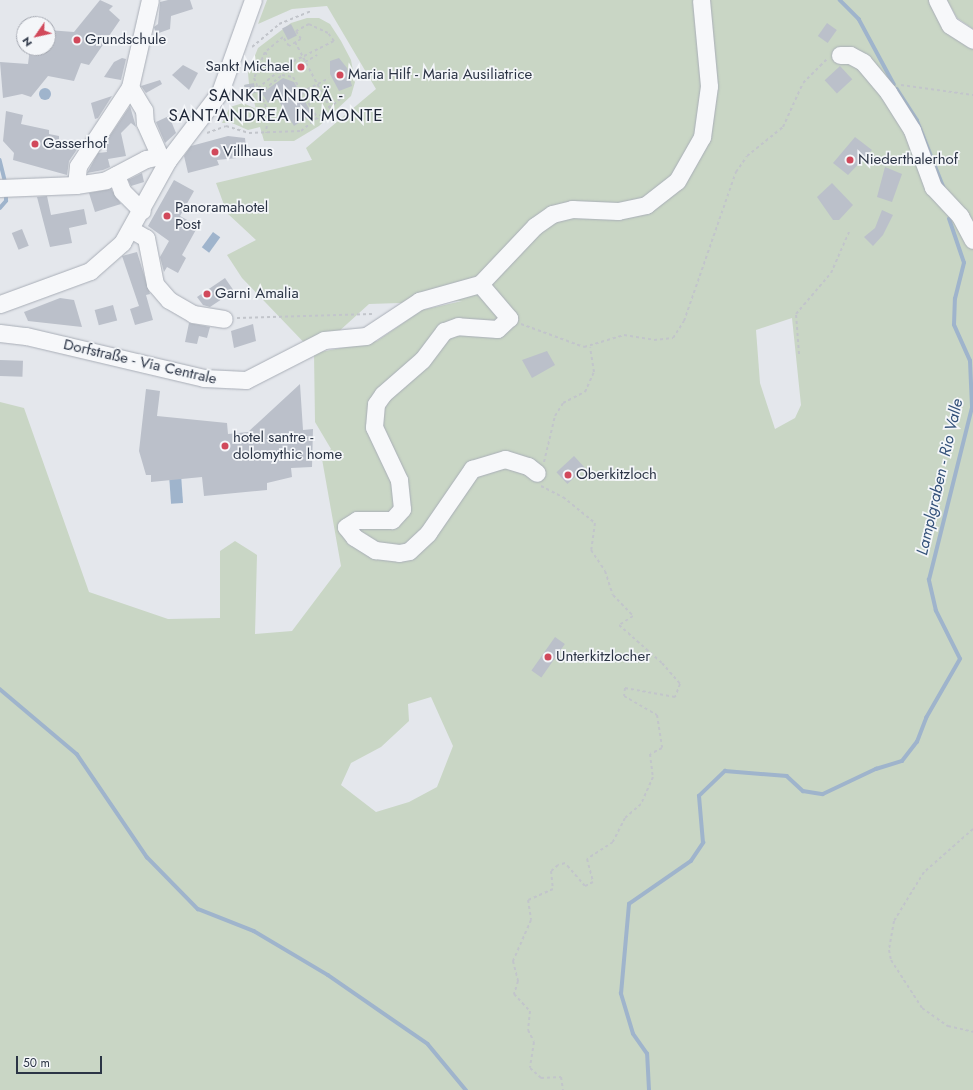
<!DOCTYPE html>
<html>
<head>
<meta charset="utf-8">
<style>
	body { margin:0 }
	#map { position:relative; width:973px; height:1090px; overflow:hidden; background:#e4e7ec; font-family:Jost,sans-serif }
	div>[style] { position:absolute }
	.green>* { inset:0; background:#c9d6c5 }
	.water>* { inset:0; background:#9fb4cc; transform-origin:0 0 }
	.round { border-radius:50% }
	.stream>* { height:3.5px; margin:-1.75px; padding:0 1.75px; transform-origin:1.75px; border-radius:1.75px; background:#9fb4cc }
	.building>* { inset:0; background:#bbc0ca; transform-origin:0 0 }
	.path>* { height:2px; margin-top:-1px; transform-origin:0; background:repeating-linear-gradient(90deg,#c2c5cb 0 3px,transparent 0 6px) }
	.roads { filter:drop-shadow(0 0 1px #a9aeb7) drop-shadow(0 0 1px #a9aeb7) }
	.minor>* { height:17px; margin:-8.5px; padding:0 8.5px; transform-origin:8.5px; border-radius:8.5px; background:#f7f8fa }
	.dots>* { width:11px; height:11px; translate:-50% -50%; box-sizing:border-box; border:2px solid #f4f6f9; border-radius:50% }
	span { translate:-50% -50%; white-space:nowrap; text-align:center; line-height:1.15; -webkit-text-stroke:3.5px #f4f6f9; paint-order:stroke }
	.poi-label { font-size:15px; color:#2b3445 }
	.left { translate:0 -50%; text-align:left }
	.right { translate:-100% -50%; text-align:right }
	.street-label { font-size:15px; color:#2b3445 }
	.water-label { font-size:16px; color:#34527a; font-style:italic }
	.quarter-label { font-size:17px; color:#1d2536; letter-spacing:1px }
	.north { position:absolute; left:16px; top:16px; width:40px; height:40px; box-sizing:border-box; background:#f4f6f9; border:1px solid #a4a8b1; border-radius:50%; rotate:236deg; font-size:11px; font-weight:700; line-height:16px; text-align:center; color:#2b3445 }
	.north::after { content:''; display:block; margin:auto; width:14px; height:18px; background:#d1495b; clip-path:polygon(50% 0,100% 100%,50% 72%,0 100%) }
	.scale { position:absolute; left:16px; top:1056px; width:86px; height:18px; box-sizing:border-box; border:2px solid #2b3445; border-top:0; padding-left:5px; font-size:12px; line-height:14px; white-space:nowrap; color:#2b3445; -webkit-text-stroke:3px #f4f6f9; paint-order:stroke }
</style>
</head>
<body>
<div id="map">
	<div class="green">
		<i style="clip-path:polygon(evenodd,267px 0,929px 0,949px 35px,973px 49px,973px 1090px,0 1090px,0 402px,24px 408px,89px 592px,168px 619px,220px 618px,220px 551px,235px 541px,257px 555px,255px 634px,292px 631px,341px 566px,322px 459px,331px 449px,315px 422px,314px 353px,242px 278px,227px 255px,256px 240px,227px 213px,216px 183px,312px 160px,306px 148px,376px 89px,327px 6px,292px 9px,258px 24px,267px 0,462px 301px,422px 310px,377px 341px,315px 353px,369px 304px,462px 301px,267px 0,792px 318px,801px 405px,795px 418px,775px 429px,760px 383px,756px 330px,792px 318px,267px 0,431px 697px,453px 746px,437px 787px,409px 802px,376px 812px,341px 785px,351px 763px,381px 747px,409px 721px,408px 704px,431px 697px)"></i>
		<i style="clip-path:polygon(947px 0,973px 0,973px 29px,957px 18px)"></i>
		<i style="clip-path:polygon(307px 18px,319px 18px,330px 24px,341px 41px,351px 60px,355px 82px,351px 96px,319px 126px,294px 141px,264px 141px,260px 127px,248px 130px,232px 123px,222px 123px,230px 107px,243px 103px,256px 109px,252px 94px,247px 95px,244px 85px,249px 84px,248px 73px,258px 48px,291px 23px)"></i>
	</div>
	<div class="water">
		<i class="round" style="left:39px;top:88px;width:12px;height:12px"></i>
		<i style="left:213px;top:232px;width:9px;height:19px;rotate:36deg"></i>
		<i style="left:181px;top:474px;width:29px;height:12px;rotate:86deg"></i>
	</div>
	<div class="stream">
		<i style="left:840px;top:0;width:27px;rotate:45deg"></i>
		<i style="left:859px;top:19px;width:74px;rotate:61.7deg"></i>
		<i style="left:897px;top:89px;width:37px;rotate:57deg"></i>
		<i style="left:917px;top:120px;width:73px;rotate:68.3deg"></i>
		<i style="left:0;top:160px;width:25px;rotate:76deg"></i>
		<i style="left:0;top:208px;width:9px;rotate:-49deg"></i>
		<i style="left:6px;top:201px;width:9px;rotate:-90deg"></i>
		<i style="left:0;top:689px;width:101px;rotate:40.2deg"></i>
		<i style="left:77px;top:754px;width:125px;rotate:55.8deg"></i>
		<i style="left:147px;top:857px;width:73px;rotate:45.6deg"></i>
		<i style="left:198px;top:909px;width:60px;rotate:21.4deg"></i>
		<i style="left:254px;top:931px;width:86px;rotate:30.7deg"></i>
		<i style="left:328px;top:975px;width:121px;rotate:34.6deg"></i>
		<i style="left:428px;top:1044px;width:60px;rotate:50.4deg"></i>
		<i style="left:649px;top:1090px;width:36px;rotate:-93deg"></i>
		<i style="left:647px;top:1054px;width:24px;rotate:-125deg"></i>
		<i style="left:633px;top:1034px;width:42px;rotate:-106.7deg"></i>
		<i style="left:621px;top:994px;width:90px;rotate:-84.9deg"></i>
		<i style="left:629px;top:904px;width:75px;rotate:-34.7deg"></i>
		<i style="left:691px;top:861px;width:22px;rotate:-56deg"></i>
		<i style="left:703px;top:843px;width:47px;rotate:-94.9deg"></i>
		<i style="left:699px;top:796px;width:36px;rotate:-44deg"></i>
		<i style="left:725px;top:771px;width:62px;rotate:4.6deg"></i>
		<i style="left:787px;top:776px;width:22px;rotate:43deg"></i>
		<i style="left:803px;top:791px;width:20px;rotate:9deg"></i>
		<i style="left:823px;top:794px;width:59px;rotate:-25.3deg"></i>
		<i style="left:876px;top:769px;width:27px;rotate:-17deg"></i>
		<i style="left:902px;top:761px;width:24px;rotate:-52deg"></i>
		<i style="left:917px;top:742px;width:26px;rotate:-69deg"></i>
		<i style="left:926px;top:718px;width:68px;rotate:-60deg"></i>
		<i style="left:960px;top:659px;width:54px;rotate:-116.6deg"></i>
		<i style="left:936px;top:611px;width:32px;rotate:-103deg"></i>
		<i style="left:929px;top:580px;width:178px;rotate:-76deg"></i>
		<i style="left:972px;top:407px;width:46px;rotate:-92.5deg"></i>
		<i style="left:970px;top:361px;width:39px;rotate:-114deg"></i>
		<i style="left:954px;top:325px;width:26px;rotate:-88deg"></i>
		<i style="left:955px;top:299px;width:37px;rotate:-76deg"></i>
		<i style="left:964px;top:263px;width:46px;rotate:-108.8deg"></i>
	</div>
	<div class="building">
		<i style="clip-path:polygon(100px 0,113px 6px,109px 10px,120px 20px,89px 65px,81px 63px,74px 81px,48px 76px,31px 97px,22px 94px,3px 98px,0 62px,28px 64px,30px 48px,48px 48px,48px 30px,74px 32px)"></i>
		<i style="clip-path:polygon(168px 0,190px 0,193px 9px,171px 16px,170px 29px,156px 34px,154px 27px,158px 24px,160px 2px)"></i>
		<i style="left:827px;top:23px;width:12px;height:16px;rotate:35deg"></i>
		<i style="left:291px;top:24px;width:13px;height:10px;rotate:63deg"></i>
		<i style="clip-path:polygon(122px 58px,126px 59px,121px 80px,104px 77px,114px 62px)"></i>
		<i style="clip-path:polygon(339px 58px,347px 68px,352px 86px,339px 91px,330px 74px,330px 61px)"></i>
		<i style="clip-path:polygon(183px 65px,198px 73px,189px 90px,172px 75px)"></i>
		<i style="left:840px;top:66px;width:18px;height:21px;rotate:47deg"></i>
		<i style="clip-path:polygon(283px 78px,294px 82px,312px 114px,294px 126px,277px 98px,268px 103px,262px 93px)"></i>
		<i style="clip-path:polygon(160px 80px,162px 84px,146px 93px,141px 86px)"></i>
		<i style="left:254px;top:83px;width:10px;height:10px;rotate:79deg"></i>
		<i style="clip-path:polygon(112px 96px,98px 118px,95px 119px,91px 103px)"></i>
		<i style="clip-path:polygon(130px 106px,136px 127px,131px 123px,121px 133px,126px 156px,108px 159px,110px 167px,103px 170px,87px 173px,98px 153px,107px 152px,105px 143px)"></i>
		<i style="clip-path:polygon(6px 111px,23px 115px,21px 124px,49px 130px,49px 134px,59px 136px,59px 142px,78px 148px,69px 161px,67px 175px,13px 160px,14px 153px,3px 141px)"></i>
		<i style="clip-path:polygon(169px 116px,176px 133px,165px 143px,156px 122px)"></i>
		<i style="clip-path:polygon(228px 136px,245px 138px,247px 157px,217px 160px,219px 165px,188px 173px,184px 156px,191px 146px)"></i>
		<i style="clip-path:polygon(855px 137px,872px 150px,848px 175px,833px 163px)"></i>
		<i style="clip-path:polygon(885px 167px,902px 174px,892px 202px,877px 197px)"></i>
		<i style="clip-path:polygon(142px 173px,144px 182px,131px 186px,128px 180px)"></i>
		<i style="clip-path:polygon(174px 180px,194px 191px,180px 216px,198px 226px,182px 255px,186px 258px,178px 273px,167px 267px,164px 272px,160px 257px,169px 241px,148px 226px)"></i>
		<i style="clip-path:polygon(832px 183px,853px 205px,839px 220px,833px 220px,817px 197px)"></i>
		<i style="clip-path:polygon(111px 189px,121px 204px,95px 212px,89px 193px)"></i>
		<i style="clip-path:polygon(47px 196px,51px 215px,84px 209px,87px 224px,69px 228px,72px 243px,50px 247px,37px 197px)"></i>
		<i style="clip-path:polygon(882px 210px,893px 215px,883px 235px,873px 246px,864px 237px,875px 228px)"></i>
		<i style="left:22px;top:229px;width:18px;height:11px;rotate:68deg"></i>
		<i style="clip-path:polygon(137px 252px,150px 294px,146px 295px,153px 320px,135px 325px,130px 309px,139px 306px,122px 256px)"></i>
		<i style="clip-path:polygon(225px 278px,234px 291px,210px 307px,203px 305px,197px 297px)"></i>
		<i style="clip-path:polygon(60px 298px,74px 300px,82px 327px,28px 321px,24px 312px)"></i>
		<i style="left:113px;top:305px;width:16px;height:19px;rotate:75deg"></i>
		<i style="clip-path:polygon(189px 323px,210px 327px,207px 338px,199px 336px,197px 344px,185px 342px)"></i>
		<i style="clip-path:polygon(253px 324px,256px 341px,234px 348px,231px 331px)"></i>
		<i style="clip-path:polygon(547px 351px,555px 365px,532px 378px,522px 360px)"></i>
		<i style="left:0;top:360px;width:23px;height:16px;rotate:2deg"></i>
		<i style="clip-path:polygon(300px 384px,303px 430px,313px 429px,312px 467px,291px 468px,292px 477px,267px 483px,267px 490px,204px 496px,202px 477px,151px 482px,151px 475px,146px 475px,139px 451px,146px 389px,160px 391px,157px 416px,227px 423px,228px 434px,248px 432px)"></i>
		<i style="left:574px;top:456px;width:16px;height:24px;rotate:47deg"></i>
		<i style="left:555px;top:637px;width:12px;height:41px;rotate:35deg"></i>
	</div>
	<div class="path">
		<i style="left:295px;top:42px;width:75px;rotate:62.1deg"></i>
		<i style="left:252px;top:47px;width:35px;rotate:-40deg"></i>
		<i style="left:279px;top:24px;width:35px;rotate:-22deg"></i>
		<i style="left:265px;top:52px;width:22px;rotate:58deg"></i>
		<i style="left:305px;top:62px;width:14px;rotate:-30deg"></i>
		<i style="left:901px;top:85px;width:73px;rotate:7.9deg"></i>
		<i style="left:258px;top:88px;width:38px;rotate:-39deg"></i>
		<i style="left:288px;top:64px;width:51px;rotate:-26.6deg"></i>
		<i style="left:334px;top:41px;width:10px;rotate:-127deg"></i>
		<i style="left:328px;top:33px;width:21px;rotate:-155deg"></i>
		<i style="left:309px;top:24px;width:15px;rotate:152deg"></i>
		<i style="left:296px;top:31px;width:9px;rotate:58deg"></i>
		<i style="left:301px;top:39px;width:14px;rotate:150deg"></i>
		<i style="left:289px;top:46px;width:11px;rotate:-124deg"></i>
		<i style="left:283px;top:37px;width:23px;rotate:140deg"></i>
		<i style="left:265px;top:52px;width:28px;rotate:113deg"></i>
		<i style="left:254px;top:78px;width:11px;rotate:68deg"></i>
		<i style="left:258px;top:88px;width:17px;rotate:66deg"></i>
		<i style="left:265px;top:104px;width:10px;rotate:73deg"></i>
		<i style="left:268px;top:114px;width:19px;rotate:96deg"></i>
		<i style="left:302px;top:92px;width:30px;rotate:-27deg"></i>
		<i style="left:260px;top:93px;width:28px;rotate:-39deg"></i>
		<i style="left:282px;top:75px;width:11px;rotate:10deg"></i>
		<i style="left:293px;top:77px;width:49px;rotate:59.2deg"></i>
		<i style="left:207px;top:133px;width:20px;rotate:-20deg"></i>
		<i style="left:226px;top:126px;width:24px;rotate:17deg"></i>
		<i style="left:249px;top:133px;width:52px;rotate:-2.2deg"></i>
		<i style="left:301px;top:131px;width:57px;rotate:-39.3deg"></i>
		<i style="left:237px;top:318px;width:135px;rotate:-1.7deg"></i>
		<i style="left:521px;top:324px;width:67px;rotate:20.1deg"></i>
		<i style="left:584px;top:347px;width:42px;rotate:-16.7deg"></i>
		<i style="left:624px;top:335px;width:30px;rotate:9deg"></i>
		<i style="left:654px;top:340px;width:19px;rotate:-6deg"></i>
		<i style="left:673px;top:338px;width:20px;rotate:-57deg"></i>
		<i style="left:684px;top:321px;width:158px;rotate:-70.8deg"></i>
		<i style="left:736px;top:172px;width:19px;rotate:-55deg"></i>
		<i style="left:747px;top:156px;width:46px;rotate:-38.9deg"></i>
		<i style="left:783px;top:127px;width:48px;rotate:-65.6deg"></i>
		<i style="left:803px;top:83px;width:34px;rotate:-45deg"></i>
		<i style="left:799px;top:354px;width:40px;rotate:-94.3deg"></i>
		<i style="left:796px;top:314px;width:54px;rotate:-49.5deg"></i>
		<i style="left:831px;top:273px;width:45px;rotate:-66.3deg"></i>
		<i style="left:544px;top:462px;width:47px;rotate:-76.6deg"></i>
		<i style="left:555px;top:416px;width:15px;rotate:-58deg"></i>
		<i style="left:563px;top:403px;width:25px;rotate:-27deg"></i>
		<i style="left:585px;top:392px;width:22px;rotate:-66deg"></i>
		<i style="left:594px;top:372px;width:25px;rotate:-99deg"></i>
		<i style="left:541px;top:486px;width:25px;rotate:27deg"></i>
		<i style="left:563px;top:497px;width:41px;rotate:39.1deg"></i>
		<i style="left:595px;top:523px;width:27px;rotate:98deg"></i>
		<i style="left:591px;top:550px;width:25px;rotate:56deg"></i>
		<i style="left:605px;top:571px;width:25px;rotate:72deg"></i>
		<i style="left:613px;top:595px;width:29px;rotate:46deg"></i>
		<i style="left:633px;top:616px;width:17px;rotate:147deg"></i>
		<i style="left:619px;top:625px;width:57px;rotate:41.5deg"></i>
		<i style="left:662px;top:663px;width:28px;rotate:49deg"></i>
		<i style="left:680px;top:684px;width:14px;rotate:111deg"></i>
		<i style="left:675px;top:697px;width:51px;rotate:-169.8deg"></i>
		<i style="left:625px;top:688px;width:8px;rotate:97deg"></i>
		<i style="left:624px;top:696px;width:38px;rotate:30deg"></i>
		<i style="left:657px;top:715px;width:33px;rotate:81deg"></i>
		<i style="left:662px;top:748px;width:13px;rotate:153deg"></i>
		<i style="left:650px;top:754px;width:23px;rotate:83deg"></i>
		<i style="left:653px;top:777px;width:30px;rotate:114deg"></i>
		<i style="left:641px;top:804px;width:21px;rotate:139deg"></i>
		<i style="left:625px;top:818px;width:27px;rotate:117deg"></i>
		<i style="left:613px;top:842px;width:31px;rotate:147deg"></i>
		<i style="left:587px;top:859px;width:24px;rotate:75deg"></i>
		<i style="left:593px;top:882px;width:9px;rotate:153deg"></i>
		<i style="left:585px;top:886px;width:30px;rotate:-131deg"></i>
		<i style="left:565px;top:863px;width:7px;rotate:164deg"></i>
		<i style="left:558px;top:865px;width:9px;rotate:139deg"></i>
		<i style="left:551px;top:871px;width:18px;rotate:84deg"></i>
		<i style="left:553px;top:889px;width:27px;rotate:156deg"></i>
		<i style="left:528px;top:900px;width:20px;rotate:81deg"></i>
		<i style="left:531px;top:920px;width:45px;rotate:113.7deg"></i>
		<i style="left:513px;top:961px;width:21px;rotate:76deg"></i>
		<i style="left:518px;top:981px;width:14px;rotate:107deg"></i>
		<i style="left:514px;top:994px;width:23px;rotate:47deg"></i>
		<i style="left:530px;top:1011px;width:19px;rotate:96deg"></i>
		<i style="left:528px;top:1030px;width:13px;rotate:63deg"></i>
		<i style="left:534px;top:1042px;width:26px;rotate:99deg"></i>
		<i style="left:530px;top:1068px;width:15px;rotate:42deg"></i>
		<i style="left:541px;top:1078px;width:20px;rotate:-3deg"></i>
		<i style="left:561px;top:1077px;width:13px;rotate:81deg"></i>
		<i style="left:973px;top:829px;width:65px;rotate:138.7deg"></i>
		<i style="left:924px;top:872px;width:57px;rotate:121.5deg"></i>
		<i style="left:894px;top:921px;width:29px;rotate:100deg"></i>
		<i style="left:889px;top:950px;width:10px;rotate:79deg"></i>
		<i style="left:891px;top:960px;width:57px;rotate:57.1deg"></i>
		<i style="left:922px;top:1008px;width:32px;rotate:35deg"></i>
		<i style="left:948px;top:1026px;width:26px;rotate:13deg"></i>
	</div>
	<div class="roads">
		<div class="minor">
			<i style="left:937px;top:0;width:28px;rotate:63deg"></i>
			<i style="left:950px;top:25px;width:27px;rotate:33deg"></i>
			<i style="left:840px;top:55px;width:10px"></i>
			<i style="left:850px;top:55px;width:15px;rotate:28deg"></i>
			<i style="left:863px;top:62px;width:39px;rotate:50deg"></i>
			<i style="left:888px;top:92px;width:45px;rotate:57.7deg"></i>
			<i style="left:912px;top:130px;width:61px;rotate:69.8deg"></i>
			<i style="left:933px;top:187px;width:40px;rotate:47deg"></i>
			<i style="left:960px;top:216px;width:27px;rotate:62deg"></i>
			<i style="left:130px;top:87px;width:27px;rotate:59deg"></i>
			<i style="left:144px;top:110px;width:13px;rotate:86deg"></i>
			<i style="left:145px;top:123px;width:36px;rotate:66deg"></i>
			<i style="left:116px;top:175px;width:17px;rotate:69deg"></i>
			<i style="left:122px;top:191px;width:28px;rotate:45deg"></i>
			<i style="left:76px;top:185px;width:19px;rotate:-84deg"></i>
			<i style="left:78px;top:166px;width:95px;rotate:-56.6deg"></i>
			<i style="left:130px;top:87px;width:89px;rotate:-77.1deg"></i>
			<i style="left:0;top:188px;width:76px;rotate:-2.3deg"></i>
			<i style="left:76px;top:185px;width:30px;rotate:-9deg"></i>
			<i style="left:106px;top:180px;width:45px;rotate:-27.7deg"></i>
			<i style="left:146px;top:159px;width:14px;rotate:-12deg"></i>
			<i style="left:160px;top:156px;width:9px;rotate:27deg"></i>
			<i style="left:132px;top:230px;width:16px;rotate:30deg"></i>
			<i style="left:146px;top:238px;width:47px;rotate:78.9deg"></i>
			<i style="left:155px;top:284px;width:21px;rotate:49deg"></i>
			<i style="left:169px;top:300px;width:28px;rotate:30deg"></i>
			<i style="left:193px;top:314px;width:31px;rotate:9deg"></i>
			<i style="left:480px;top:284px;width:45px;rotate:49.5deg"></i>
			<i style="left:509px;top:318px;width:16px;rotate:137deg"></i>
			<i style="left:497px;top:329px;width:39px;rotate:-176deg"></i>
			<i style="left:458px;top:326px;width:15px;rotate:160deg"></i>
			<i style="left:444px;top:331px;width:36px;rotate:127deg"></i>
			<i style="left:422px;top:360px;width:52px;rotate:138.9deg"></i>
			<i style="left:383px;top:394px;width:12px;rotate:125deg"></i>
			<i style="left:376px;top:404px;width:23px;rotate:95deg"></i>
			<i style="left:374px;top:427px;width:59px;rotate:64.7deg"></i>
			<i style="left:399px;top:480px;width:29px;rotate:84deg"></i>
			<i style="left:402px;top:509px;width:15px;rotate:132deg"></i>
			<i style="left:392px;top:520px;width:35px;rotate:180deg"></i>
			<i style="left:357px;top:520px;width:13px;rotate:148deg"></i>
			<i style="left:346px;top:527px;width:13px;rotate:51deg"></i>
			<i style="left:354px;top:537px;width:25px;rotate:32deg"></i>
			<i style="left:375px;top:550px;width:24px;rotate:7deg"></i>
			<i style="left:399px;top:553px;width:10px;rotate:-11deg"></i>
			<i style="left:409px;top:551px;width:26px;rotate:-43deg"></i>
			<i style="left:428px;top:533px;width:78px;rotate:-55.5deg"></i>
			<i style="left:472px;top:469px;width:34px;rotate:-17deg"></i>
			<i style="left:505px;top:459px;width:24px;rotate:17deg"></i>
			<i style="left:528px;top:466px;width:11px;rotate:38deg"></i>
			<i style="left:0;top:304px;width:96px;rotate:-20.1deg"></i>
			<i style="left:90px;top:271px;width:43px;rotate:-41.2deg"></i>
			<i style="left:122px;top:243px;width:95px;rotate:-61deg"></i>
			<i style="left:168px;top:160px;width:86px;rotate:-52.6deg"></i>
			<i style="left:220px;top:92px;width:98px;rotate:-70.3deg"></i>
			<i style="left:0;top:333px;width:26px;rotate:7deg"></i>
			<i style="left:26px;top:336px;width:183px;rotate:13.3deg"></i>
			<i style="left:204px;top:378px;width:42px;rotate:2.7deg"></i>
			<i style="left:246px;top:380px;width:88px;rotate:-27.1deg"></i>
			<i style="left:324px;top:340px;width:42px;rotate:-5.4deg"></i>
			<i style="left:366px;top:336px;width:64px;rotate:-33.4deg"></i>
			<i style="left:419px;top:301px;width:63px;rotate:-15.6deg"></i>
			<i style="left:480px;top:284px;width:80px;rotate:-46.5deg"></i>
			<i style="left:535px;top:226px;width:21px;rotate:-35deg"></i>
			<i style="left:552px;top:214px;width:21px;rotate:-14deg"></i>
			<i style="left:572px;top:209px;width:46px;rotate:2.5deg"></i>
			<i style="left:618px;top:211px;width:29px;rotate:-12deg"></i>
			<i style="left:646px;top:205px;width:39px;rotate:-38deg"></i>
			<i style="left:677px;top:181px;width:51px;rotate:-60.4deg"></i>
			<i style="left:702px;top:137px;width:51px;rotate:-82.2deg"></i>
			<i style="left:709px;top:86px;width:86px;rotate:-95.3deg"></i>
		</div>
	</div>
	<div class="dots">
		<i style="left:77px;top:40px;background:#d1495b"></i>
		<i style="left:301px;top:67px;background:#d1495b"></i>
		<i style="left:340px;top:75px;background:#d1495b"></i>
		<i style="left:35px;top:144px;background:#d1495b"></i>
		<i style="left:215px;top:152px;background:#d1495b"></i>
		<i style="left:850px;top:160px;background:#d1495b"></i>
		<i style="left:167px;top:216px;background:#d1495b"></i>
		<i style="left:207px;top:294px;background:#d1495b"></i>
		<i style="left:225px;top:446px;background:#d1495b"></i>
		<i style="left:568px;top:475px;background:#d1495b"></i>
		<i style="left:548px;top:657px;background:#d1495b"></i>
	</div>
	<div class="poi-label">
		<span class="left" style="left:85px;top:40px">Grundschule</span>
		<span class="right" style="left:293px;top:67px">Sankt Michael</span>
		<span class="left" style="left:348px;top:75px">Maria Hilf - Maria Ausiliatrice</span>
		<span class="left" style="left:43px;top:144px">Gasserhof</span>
		<span class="left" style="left:223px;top:152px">Villhaus</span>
		<span class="left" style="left:858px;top:160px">Niederthalerhof</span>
		<span class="left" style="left:175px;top:216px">Panoramahotel<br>Post</span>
		<span class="left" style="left:215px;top:294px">Garni Amalia</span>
		<span class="left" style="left:233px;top:446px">hotel santre -<br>dolomythic home</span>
		<span class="left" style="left:576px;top:475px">Oberkitzloch</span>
		<span class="left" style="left:556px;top:657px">Unterkitzlocher</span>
	</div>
	<div class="street-label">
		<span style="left:140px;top:362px;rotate:13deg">Dorfstraße - Via Centrale</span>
	</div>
	<div class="water-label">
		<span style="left:940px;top:477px;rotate:-77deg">Lamplgraben - Rio Valle</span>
	</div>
	<div class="quarter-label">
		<span style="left:276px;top:106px">SANKT ANDRÄ -<br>SANT'ANDREA IN MONTE</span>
	</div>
	<div class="north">N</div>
	<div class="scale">50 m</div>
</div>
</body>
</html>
